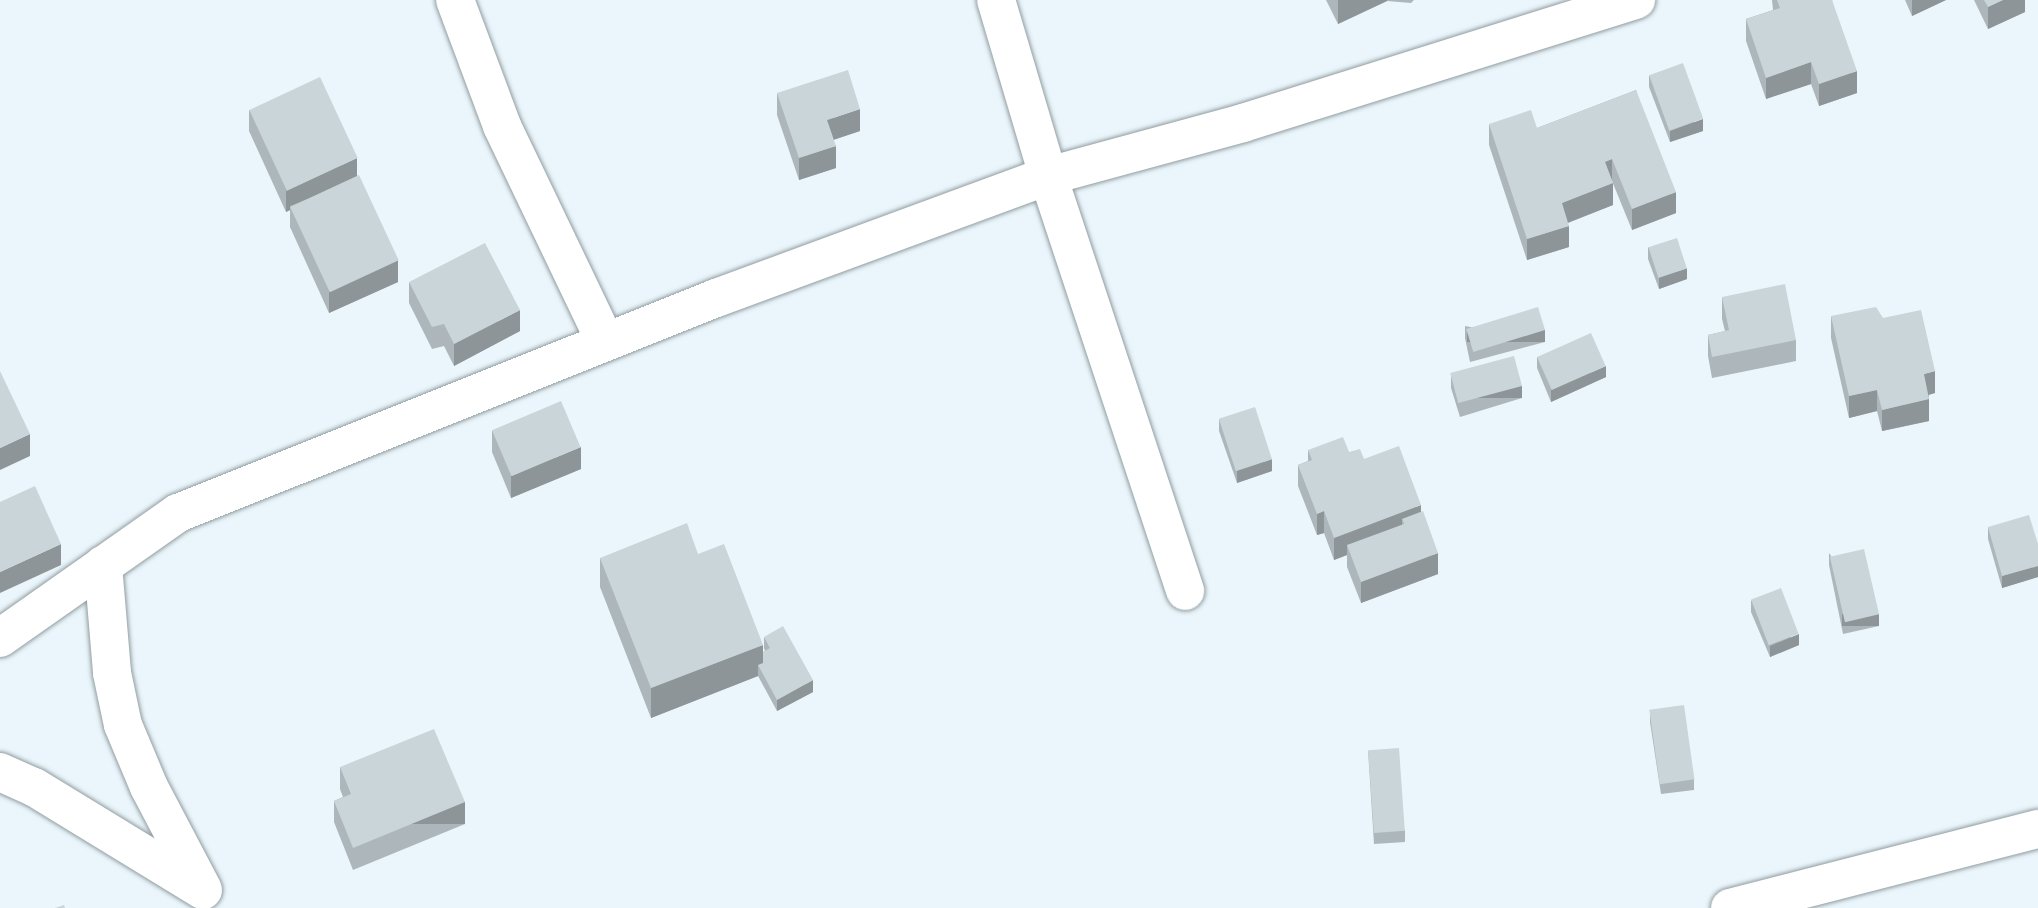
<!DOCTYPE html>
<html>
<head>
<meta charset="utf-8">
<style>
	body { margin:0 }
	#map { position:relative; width:2038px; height:908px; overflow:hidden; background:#eaf6fb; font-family:Lato,sans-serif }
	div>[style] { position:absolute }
	.roads { filter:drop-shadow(0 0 2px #919da1) drop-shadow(0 0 2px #919da1) }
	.street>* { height:38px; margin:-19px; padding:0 19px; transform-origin:19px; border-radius:19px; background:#fff }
	.wall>* { inset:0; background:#adb7bb }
	.shaded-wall>* { inset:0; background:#8d9598; transform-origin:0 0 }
	.building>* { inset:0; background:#c9d5d9; transform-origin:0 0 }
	span { translate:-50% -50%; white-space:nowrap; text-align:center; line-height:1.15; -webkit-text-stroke:5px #eaf6fb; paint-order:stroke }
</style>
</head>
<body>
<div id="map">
	<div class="roads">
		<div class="street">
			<i style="left:455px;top:0;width:134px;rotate:69.5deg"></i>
			<i style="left:502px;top:126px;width:238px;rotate:64.4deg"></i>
			<i style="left:996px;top:0;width:184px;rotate:73.5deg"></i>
			<i style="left:1048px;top:176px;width:437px;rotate:71.7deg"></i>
			<i style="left:103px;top:565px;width:108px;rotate:85.2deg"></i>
			<i style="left:112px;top:673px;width:53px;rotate:78.1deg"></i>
			<i style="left:123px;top:725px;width:67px;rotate:67.2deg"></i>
			<i style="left:149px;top:787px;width:114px;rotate:62.3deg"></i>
			<i style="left:0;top:638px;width:218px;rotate:-35.1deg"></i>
			<i style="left:178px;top:513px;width:579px;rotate:-21.78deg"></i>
			<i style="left:716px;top:298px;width:354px;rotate:-20.2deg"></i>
			<i style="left:1048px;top:176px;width:202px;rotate:-15.2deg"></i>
			<i style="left:1243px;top:123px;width:412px;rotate:-17.4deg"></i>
			<i style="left:0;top:772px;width:37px;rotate:24deg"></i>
			<i style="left:34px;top:787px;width:198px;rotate:31.4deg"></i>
			<i style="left:1730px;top:908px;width:318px;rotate:-14.4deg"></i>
		</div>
	</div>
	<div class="wall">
		<i style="clip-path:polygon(1326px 0,1414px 0,1411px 3px,1387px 1px,1338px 24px)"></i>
		<i style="clip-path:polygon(1772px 0,1832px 0,1857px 93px,1819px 106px,1811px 84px,1766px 99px,1746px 41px,1746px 19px,1773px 10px)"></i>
		<i style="clip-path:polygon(1905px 0,1946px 0,1912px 16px)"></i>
		<i style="clip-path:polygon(1974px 0,2025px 0,2025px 12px,1988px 29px)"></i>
		<i style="clip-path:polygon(1649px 75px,1703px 131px,1670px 142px,1649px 87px)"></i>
		<i style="clip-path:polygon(1636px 90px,1676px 213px,1632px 230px,1612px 181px,1613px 205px,1568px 223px,1569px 247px,1527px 260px,1489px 145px,1489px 124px,1537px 128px)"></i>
		<i style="clip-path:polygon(777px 93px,860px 131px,833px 140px,836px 168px,799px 180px,777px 115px)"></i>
		<i style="clip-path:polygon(249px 110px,357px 175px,398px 282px,329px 313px,290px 227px,290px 210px,286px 212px,249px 131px)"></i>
		<i style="clip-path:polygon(1648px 247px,1687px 279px,1659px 289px,1648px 259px)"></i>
		<i style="clip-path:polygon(409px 282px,520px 331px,454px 366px,444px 346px,432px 349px,409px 303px)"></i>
		<i style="clip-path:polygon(1722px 297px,1796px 340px,1796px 361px,1712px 378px,1708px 356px,1708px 335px,1725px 331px,1722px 319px)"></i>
		<i style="clip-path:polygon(1831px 316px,1883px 318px,1935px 393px,1929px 395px,1929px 421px,1882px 431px,1877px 411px,1849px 418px,1831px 338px)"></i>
		<i style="clip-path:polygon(1465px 326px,1545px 342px,1470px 362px,1465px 338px)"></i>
		<i style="clip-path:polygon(1537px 357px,1606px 377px,1551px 402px,1537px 368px)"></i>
		<i style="clip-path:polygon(1451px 376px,1522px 398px,1460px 417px,1451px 388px)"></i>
		<i style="clip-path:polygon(1219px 419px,1272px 471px,1237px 483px,1219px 431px)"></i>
		<i style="clip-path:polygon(492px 430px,581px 469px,511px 498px,492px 452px)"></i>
		<i style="clip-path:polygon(1308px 450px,1349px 452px,1364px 459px,1421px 512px,1438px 574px,1361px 603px,1347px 567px,1347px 555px,1334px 560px,1324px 533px,1317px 535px,1298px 486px,1298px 465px,1308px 461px)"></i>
		<i style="clip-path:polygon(1988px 527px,2038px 544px,2038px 577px,2002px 588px,1988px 539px)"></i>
		<i style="clip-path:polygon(1829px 553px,1879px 626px,1843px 634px,1829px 565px)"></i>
		<i style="clip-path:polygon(698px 554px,763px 652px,765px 651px,764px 648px,764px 637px,813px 692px,777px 711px,758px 676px,651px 718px,600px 587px,600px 558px)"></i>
		<i style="clip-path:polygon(1751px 600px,1799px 645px,1770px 657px,1751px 612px)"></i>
		<i style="clip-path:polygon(1650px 711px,1694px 779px,1694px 790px,1661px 794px,1650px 722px)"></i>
		<i style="clip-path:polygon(1368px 750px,1405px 831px,1405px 842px,1374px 844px)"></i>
		<i style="clip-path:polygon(340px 767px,465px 824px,353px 870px,334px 822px,334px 801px,343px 797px,340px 789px)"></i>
	</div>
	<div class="shaded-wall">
		<i style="clip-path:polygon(1338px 0,1387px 0,1387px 1px,1338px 24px)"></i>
		<i style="clip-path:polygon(1912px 0,1946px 0,1912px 16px)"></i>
		<i style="clip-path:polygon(2003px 0,2025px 0,2025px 12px,1988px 29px,1988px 7px)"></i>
		<i style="clip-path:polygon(1811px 62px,1811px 84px,1766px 99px,1766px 78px)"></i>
		<i style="clip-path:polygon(1857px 71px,1857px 93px,1819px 106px,1819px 84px)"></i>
		<i style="clip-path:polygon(860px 109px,860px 131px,827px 142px,827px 120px)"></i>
		<i style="clip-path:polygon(1703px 119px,1703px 131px,1670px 142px,1670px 131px)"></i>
		<i style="clip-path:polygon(836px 146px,836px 168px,799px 180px,799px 158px)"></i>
		<i style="clip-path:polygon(357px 158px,357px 179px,290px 206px,290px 210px,286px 212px,286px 191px)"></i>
		<i style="clip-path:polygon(1612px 159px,1612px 181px,1605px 162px)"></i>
		<i style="clip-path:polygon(1613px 183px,1613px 205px,1562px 225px,1562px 203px)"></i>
		<i style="clip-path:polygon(1676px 192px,1676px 213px,1632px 230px,1632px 209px)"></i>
		<i style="clip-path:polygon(1569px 226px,1569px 247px,1527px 260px,1527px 239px)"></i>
		<i style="clip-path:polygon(398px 260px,398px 282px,329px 313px,329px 291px)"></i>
		<i style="clip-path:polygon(1687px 268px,1687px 279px,1659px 289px,1659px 278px)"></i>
		<i style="clip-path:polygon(520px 310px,520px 331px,454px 366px,454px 344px)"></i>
		<i style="left:1545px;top:330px;width:12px;height:78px;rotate:90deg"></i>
		<i style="clip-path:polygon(1606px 366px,1606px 377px,1551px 402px,1551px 390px)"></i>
		<i style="clip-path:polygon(1935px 371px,1935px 393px,1924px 396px,1924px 374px)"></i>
		<i style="left:1522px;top:386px;width:12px;height:65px;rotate:90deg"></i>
		<i style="clip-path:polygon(1877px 390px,1877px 411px,1849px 418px,1849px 396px)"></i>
		<i style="clip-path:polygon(1929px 399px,1929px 421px,1882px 431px,1882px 410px)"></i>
		<i style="clip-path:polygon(30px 434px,30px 456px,0 470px,0 448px)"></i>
		<i style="clip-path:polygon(581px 447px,581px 469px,511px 498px,511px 476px)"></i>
		<i style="clip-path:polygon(1272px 459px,1272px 471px,1237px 483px,1237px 471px)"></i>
		<i style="clip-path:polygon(1421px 505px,1421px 527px,1404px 524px,1402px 519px,1402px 534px,1347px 545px,1347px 555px,1334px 560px,1334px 538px)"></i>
		<i style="clip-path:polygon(1324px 511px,1324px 533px,1317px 535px,1317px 514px)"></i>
		<i style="clip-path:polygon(61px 544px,61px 565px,0 593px,0 572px)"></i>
		<i style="clip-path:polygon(1438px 553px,1438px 574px,1361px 603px,1361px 582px)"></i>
		<i style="clip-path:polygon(2038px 566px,2038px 577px,2002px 588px,2002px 576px)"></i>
		<i style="left:1879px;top:614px;width:12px;height:37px;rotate:90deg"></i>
		<i style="clip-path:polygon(1799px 634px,1799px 645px,1770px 657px,1770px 646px)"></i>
		<i style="clip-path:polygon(763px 645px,763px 673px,758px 665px,758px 676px,651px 718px,651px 688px)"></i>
		<i style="clip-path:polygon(813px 680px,813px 692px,777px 711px,777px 700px)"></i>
		<i style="left:465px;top:802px;width:22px;height:121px;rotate:90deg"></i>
	</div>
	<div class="building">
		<i style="clip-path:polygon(1777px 0,1832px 0,1857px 71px,1819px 84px,1811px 62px,1766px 78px,1746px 19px,1780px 8px)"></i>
		<i style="clip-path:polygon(1984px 0,2003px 0,1988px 7px)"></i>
		<i style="left:1683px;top:63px;width:59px;height:36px;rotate:70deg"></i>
		<i style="clip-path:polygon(848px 70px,860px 109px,827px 120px,836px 146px,799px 158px,777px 93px)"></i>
		<i style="left:320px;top:77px;width:89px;height:78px;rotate:65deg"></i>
		<i style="clip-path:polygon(1636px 90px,1676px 192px,1632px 209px,1612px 159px,1605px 162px,1613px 183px,1562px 203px,1569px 226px,1527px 239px,1489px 124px,1531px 110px,1537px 128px)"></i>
		<i style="left:359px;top:175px;width:94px;height:76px;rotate:65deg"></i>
		<i style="left:1677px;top:238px;width:32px;height:30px;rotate:72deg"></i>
		<i style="clip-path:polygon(485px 243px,520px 310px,454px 344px,444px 324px,432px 327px,409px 282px)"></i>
		<i style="clip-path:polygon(1785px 284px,1796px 340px,1712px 357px,1708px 335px,1729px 330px,1722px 297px)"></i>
		<i style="left:1538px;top:307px;width:24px;height:75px;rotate:73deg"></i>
		<i style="clip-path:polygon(1876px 307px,1883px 318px,1921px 310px,1935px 371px,1924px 374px,1929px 399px,1882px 410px,1877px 390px,1849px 396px,1831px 316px)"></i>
		<i style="left:1591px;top:333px;width:36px;height:59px;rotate:66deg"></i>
		<i style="left:1514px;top:356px;width:31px;height:66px;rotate:75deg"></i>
		<i style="clip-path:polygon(0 371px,30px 434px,0 448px)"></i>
		<i style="left:561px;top:401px;width:50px;height:75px;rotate:67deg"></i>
		<i style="left:1255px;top:407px;width:55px;height:38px;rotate:72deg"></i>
		<i style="clip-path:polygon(1343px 437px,1349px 452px,1360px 449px,1364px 459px,1399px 446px,1421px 505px,1334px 538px,1324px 511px,1317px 514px,1298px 465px,1312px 460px,1308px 450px)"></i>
		<i style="clip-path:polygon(35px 486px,61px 544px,0 572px,0 502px)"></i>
		<i style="clip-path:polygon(1423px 511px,1438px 553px,1361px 582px,1347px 545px,1404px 524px,1402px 519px)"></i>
		<i style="clip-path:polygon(2029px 515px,2038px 544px,2038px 566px,2002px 576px,1988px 527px)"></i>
		<i style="clip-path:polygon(687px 523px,698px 554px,724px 544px,763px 645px,651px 688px,600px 558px)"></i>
		<i style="left:1864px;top:549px;width:67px;height:35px;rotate:77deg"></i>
		<i style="left:1781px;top:588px;width:49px;height:32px;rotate:69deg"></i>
		<i style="clip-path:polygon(783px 626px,813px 680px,777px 700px,758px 665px,763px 663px,763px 652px,770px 648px,764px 637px)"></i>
		<i style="left:1684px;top:705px;width:75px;height:35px;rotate:82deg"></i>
		<i style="clip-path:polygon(434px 729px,465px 802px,353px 848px,334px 801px,351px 794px,340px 767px)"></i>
		<i style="left:1399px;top:748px;width:83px;height:31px;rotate:86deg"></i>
		<i style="clip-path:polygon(64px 905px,65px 908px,55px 908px)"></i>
	</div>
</div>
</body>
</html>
